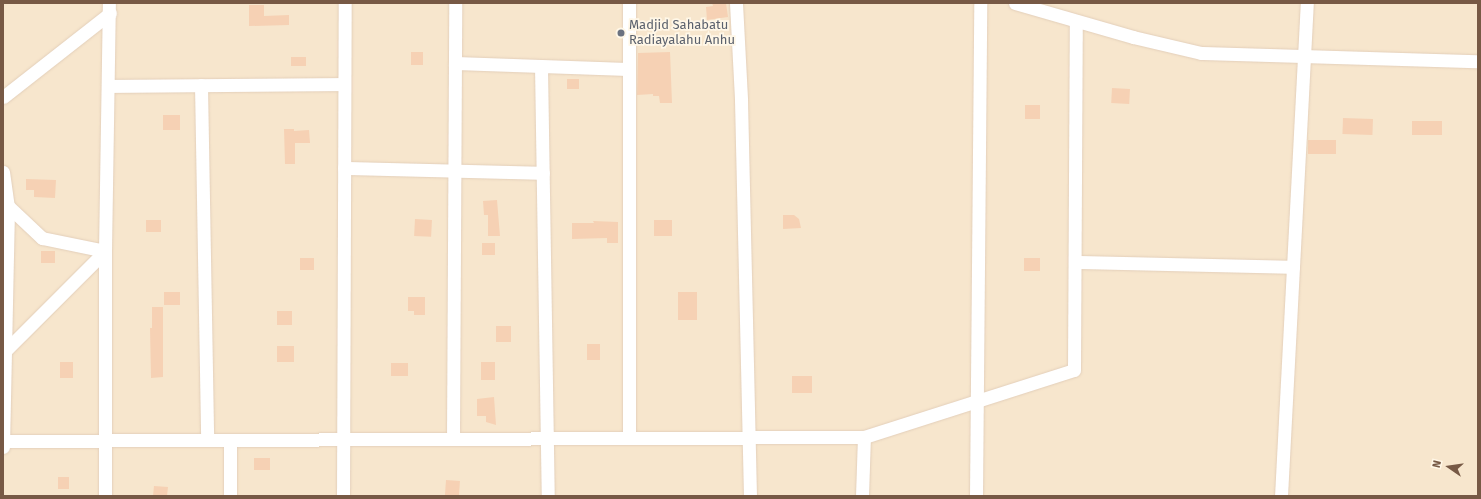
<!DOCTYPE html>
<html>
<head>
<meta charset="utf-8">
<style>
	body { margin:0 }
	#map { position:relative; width:1481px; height:499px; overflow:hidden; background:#fef4df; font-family:"Fira Sans",sans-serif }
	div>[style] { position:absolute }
	.residential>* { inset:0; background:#f7e6cd; transform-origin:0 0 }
	.building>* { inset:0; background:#f6d1b4; transform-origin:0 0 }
	.roads { filter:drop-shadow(0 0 1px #e3cfba) drop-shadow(0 0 1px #e3cfba) }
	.minor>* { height:13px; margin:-6.5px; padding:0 6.5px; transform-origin:6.5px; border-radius:6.5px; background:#fff }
	.dots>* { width:11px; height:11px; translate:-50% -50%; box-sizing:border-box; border:2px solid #fff7e7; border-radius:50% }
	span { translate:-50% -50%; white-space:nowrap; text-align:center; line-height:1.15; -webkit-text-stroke:3.5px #fff7e7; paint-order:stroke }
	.worship-label { font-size:13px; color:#5b616d }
	.left { translate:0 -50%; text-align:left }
	.frame { position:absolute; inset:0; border:4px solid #775945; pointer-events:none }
	.north { position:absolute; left:1429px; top:447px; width:40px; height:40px; -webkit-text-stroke:3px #fff7e7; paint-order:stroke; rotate:283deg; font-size:11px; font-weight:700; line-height:16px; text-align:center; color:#775945 }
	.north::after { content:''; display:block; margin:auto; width:14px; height:18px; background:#775945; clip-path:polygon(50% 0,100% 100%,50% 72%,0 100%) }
</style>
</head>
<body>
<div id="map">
	<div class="residential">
		<i style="left:3px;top:3px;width:1475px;height:493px"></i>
	</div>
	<div class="building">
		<i style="clip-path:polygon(712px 3px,726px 3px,728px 17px,707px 20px,706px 7px,713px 6px)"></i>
		<i style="clip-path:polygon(249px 5px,264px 5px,264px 16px,289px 15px,289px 25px,249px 26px)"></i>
		<i style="left:411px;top:52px;width:12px;height:13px"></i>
		<i style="clip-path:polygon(670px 52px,672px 103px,660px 103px,659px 96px,653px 96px,653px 94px,637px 95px,638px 53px)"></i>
		<i style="left:291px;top:57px;width:15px;height:9px"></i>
		<i style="left:567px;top:79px;width:12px;height:10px"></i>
		<i style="left:1112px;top:88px;width:18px;height:15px;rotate:3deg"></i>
		<i style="left:1025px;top:105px;width:15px;height:14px"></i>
		<i style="left:163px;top:115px;width:17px;height:15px"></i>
		<i style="left:1343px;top:118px;width:30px;height:16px;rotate:2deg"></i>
		<i style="left:1412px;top:121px;width:30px;height:14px"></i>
		<i style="clip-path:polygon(284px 129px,294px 129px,294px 131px,309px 130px,310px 143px,295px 143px,295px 164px,285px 164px)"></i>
		<i style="left:1308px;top:140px;width:28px;height:14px"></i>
		<i style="clip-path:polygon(26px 179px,56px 180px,55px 198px,34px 197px,34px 190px,26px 190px)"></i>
		<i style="clip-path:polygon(497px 200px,500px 236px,488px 236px,488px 215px,484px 215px,483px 201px)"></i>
		<i style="clip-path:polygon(783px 215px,794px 215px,799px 219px,801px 228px,783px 229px)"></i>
		<i style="left:415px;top:219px;width:17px;height:17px;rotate:3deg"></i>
		<i style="left:146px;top:220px;width:15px;height:12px"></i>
		<i style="left:672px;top:220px;width:16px;height:18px;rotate:90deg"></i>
		<i style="clip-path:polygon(593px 221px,618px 222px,618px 243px,607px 243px,607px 238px,572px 239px,572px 223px,594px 223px)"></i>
		<i style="left:482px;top:243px;width:13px;height:12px"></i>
		<i style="left:41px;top:251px;width:14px;height:12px"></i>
		<i style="left:314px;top:258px;width:12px;height:14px;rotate:90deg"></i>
		<i style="left:1024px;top:258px;width:16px;height:13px"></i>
		<i style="left:180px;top:292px;width:13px;height:16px;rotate:90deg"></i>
		<i style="left:678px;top:292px;width:19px;height:28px"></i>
		<i style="clip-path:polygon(408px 297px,425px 297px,425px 315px,414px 315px,414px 311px,408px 311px)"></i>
		<i style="clip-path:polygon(152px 307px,163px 307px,163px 377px,151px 378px,150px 328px,152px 328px)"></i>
		<i style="left:277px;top:311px;width:15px;height:14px"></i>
		<i style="left:496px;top:326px;width:15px;height:16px"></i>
		<i style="left:587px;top:344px;width:13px;height:16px"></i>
		<i style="left:277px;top:346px;width:17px;height:16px"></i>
		<i style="left:60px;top:362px;width:13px;height:16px"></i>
		<i style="left:481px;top:362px;width:14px;height:18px"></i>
		<i style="left:408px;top:363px;width:13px;height:17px;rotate:90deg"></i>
		<i style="left:792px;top:376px;width:20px;height:17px"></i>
		<i style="clip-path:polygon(494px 397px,496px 425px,486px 422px,486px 416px,477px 416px,477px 399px)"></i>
		<i style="left:254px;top:458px;width:16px;height:12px"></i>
		<i style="left:58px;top:477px;width:11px;height:12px"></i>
		<i style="left:446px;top:480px;width:14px;height:16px;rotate:4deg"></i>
		<i style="clip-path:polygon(154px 486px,168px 487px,167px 496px,153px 496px)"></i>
	</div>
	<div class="roads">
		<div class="minor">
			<i style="left:629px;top:3px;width:434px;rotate:90deg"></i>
			<i style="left:736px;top:3px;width:97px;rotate:87deg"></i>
			<i style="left:741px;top:100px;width:396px;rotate:88.7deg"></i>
			<i style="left:1015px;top:3px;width:123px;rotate:16.1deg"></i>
			<i style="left:1133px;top:37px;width:70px;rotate:13.2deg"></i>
			<i style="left:1201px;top:53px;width:277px;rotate:1.7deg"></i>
			<i style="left:455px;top:63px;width:173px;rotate:2deg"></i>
			<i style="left:541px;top:66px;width:430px;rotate:89.1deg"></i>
			<i style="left:201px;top:85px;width:355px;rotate:89deg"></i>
			<i style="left:108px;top:86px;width:236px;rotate:-0.5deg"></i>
			<i style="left:3px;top:97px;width:136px;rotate:-38.1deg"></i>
			<i style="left:344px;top:168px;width:199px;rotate:1.4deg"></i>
			<i style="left:3px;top:172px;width:34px;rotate:82deg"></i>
			<i style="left:8px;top:206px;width:47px;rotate:43.3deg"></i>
			<i style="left:42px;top:238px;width:64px;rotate:11.7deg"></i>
			<i style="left:1075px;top:262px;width:218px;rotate:1.3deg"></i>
			<i style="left:3px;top:351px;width:2px"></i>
			<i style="left:5px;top:351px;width:141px;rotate:-45deg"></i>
			<i style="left:453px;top:438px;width:435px;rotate:-89.7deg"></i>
			<i style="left:3px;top:441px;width:861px;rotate:-0.27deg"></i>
			<i style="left:864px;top:437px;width:220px;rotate:-17.7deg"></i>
			<i style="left:1074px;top:370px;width:349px;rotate:-89.7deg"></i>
			<i style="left:3px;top:447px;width:241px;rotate:-88.8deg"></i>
			<i style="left:105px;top:496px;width:245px;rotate:-90deg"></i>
			<i style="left:105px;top:251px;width:248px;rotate:-89.1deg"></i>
			<i style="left:230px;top:496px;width:56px;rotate:-90deg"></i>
			<i style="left:343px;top:496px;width:493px;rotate:-89.8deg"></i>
			<i style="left:862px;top:496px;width:59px;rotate:-88.1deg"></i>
			<i style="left:976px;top:496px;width:493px;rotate:-89.5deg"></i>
			<i style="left:1281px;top:496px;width:494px;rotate:-87deg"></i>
		</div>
	</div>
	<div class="dots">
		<i style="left:621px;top:33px;background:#6b7280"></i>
	</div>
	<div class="worship-label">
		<span class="left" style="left:629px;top:33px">Madjid Sahabatu<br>Radiayalahu Anhu</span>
	</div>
	<div class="frame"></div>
	<div class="north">N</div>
</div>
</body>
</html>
